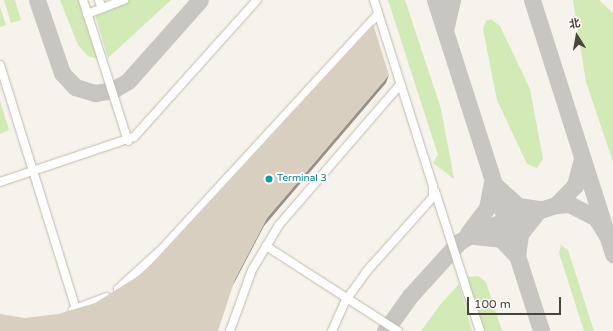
<!DOCTYPE html>
<html>
<head>
<meta charset="utf-8">
<style>
	body { margin:0 }
	#map { position:relative; width:613px; height:331px; overflow:hidden; background:#f6f3ec; font-family:"Varela Round","Noto Sans SC",sans-serif }
	div>[style] { position:absolute }
	.green>* { inset:0; background:#d2eab5 }
	.taxiway>* { height:17px; margin:-8.5px; padding:0 8.5px; transform-origin:8.5px; border-radius:8.5px; background:#c8c6c3 }
	.roads { filter:drop-shadow(0 0 1px #c2bbae) drop-shadow(0 0 1px #c2bbae) }
	.minor>* { height:8px; margin:-4px; padding:0 4px; transform-origin:4px; border-radius:4px; background:#fff }
	.shaded-wall>* { inset:0; background:#979187 }
	.building>* { inset:0; background:#d8cfc1 }
	.dots>* { width:11px; height:11px; translate:-50% -50%; box-sizing:border-box; border:2px solid #fff; border-radius:50% }
	span { translate:-50% -50%; white-space:nowrap; text-align:center; line-height:1.15; -webkit-text-stroke:4px #fff; paint-order:stroke }
	.culture-label { font-size:10px; color:#0d838f }
	.left { translate:0 -50%; text-align:left }
	.north { position:absolute; left:557px; top:16px; width:40px; height:40px; -webkit-text-stroke:3px #fff; paint-order:stroke; rotate:349deg; font-size:11px; font-weight:700; line-height:16px; text-align:center; color:#4b4439 }
	.north::after { content:''; display:block; margin:auto; width:14px; height:18px; background:#4b4439; clip-path:polygon(50% 0,100% 100%,50% 72%,0 100%) }
	.scale { position:absolute; left:467px; top:297px; width:94px; height:18px; box-sizing:border-box; border:2px solid #4b4439; border-top:0; padding-left:5px; font-size:12px; line-height:14px; white-space:nowrap; color:#4b4439; -webkit-text-stroke:3px #fff; paint-order:stroke }
</style>
</head>
<body>
<div id="map">
	<div class="green">
		<i style="clip-path:polygon(4px 0,15px 0,21px 20px,11px 23px)"></i>
		<i style="clip-path:polygon(60px 0,78px 0,98px 59px,88px 56px,78px 45px)"></i>
		<i style="clip-path:polygon(125px 0,171px 0,108px 58px,95px 15px)"></i>
		<i style="clip-path:polygon(388px 0,405px 0,441px 109px,454px 179px,433px 163px,438px 155px)"></i>
		<i style="clip-path:polygon(573px 0,599px 0,613px 13px,613px 162px,586px 82px)"></i>
		<i style="clip-path:polygon(0 7px,6px 25px,0 27px)"></i>
		<i style="clip-path:polygon(491px 19px,500px 26px,530px 89px,543px 159px,537px 168px,527px 164px,497px 100px,483px 29px,486px 21px)"></i>
		<i style="clip-path:polygon(0 101px,9px 130px,0 134px)"></i>
		<i style="clip-path:polygon(561px 245px,568px 250px,594px 331px,584px 331px,559px 253px)"></i>
		<i style="clip-path:polygon(478px 276px,486px 282px,502px 331px,484px 331px,467px 277px)"></i>
		<i style="clip-path:polygon(459px 284px,472px 331px,421px 331px,440px 305px)"></i>
	</div>
	<div class="taxiway">
		<i style="left:37px;top:0;width:77px;rotate:71.1deg"></i>
		<i style="left:62px;top:73px;width:19px;rotate:47deg"></i>
		<i style="left:75px;top:87px;width:21px;rotate:17deg"></i>
		<i style="left:95px;top:93px;width:18px;rotate:-9deg"></i>
		<i style="left:113px;top:90px;width:17px;rotate:-31deg"></i>
		<i style="left:128px;top:81px;width:108px;rotate:-48.4deg"></i>
		<i style="left:435px;top:0;width:348px;rotate:72.2deg"></i>
		<i style="left:532px;top:0;width:267px;rotate:72.3deg"></i>
		<i style="left:446px;top:26px;width:27px;rotate:-77deg"></i>
		<i style="left:496px;top:186px;width:30px;rotate:42deg"></i>
		<i style="left:518px;top:206px;width:21px;rotate:8deg"></i>
		<i style="left:556px;top:205px;width:28px;rotate:-46deg"></i>
		<i style="left:575px;top:185px;width:27px;rotate:-75deg"></i>
		<i style="left:468px;top:233px;width:31px;rotate:-53deg"></i>
		<i style="left:487px;top:208px;width:25px;rotate:-79deg"></i>
		<i style="left:474px;top:236px;width:27px;rotate:6deg"></i>
		<i style="left:501px;top:239px;width:23px;rotate:47deg"></i>
		<i style="left:517px;top:256px;width:22px;rotate:-82deg"></i>
		<i style="left:520px;top:234px;width:29px;rotate:-52deg"></i>
		<i style="left:385px;top:331px;width:43px;rotate:-54.5deg"></i>
		<i style="left:410px;top:296px;width:73px;rotate:-47.8deg"></i>
		<i style="left:459px;top:242px;width:22px;rotate:-32deg"></i>
		<i style="left:478px;top:230px;width:82px;rotate:-17.8deg"></i>
		<i style="left:556px;top:205px;width:13px;rotate:-4deg"></i>
		<i style="left:569px;top:204px;width:30px;rotate:27deg"></i>
		<i style="left:596px;top:218px;width:19px;rotate:58deg"></i>
	</div>
	<div class="roads">
		<div class="minor">
			<i style="left:83px;top:0;width:148px;rotate:72.3deg"></i>
			<i style="left:99px;top:0;width:9px;rotate:72deg"></i>
			<i style="left:87px;top:14px;width:40px;rotate:-21deg"></i>
			<i style="left:0;top:65px;width:256px;rotate:72.7deg"></i>
			<i style="left:0;top:182px;width:141px;rotate:-18.6deg"></i>
			<i style="left:134px;top:137px;width:184px;rotate:-48.1deg"></i>
			<i style="left:435px;top:191px;width:147px;rotate:72.2deg"></i>
			<i style="left:266px;top:246px;width:157px;rotate:32.8deg"></i>
			<i style="left:118px;top:289px;width:59px;rotate:-42.3deg"></i>
			<i style="left:162px;top:249px;width:319px;rotate:-47.4deg"></i>
			<i style="left:73px;top:310px;width:36px;rotate:-21deg"></i>
			<i style="left:230px;top:331px;width:65px;rotate:-70.2deg"></i>
			<i style="left:252px;top:270px;width:52px;rotate:-59deg"></i>
			<i style="left:279px;top:225px;width:185px;rotate:-49.2deg"></i>
			<i style="left:332px;top:331px;width:34px;rotate:-66deg"></i>
			<i style="left:346px;top:300px;width:34px;rotate:-54deg"></i>
			<i style="left:366px;top:272px;width:101px;rotate:-48.2deg"></i>
			<i style="left:433px;top:197px;width:11px;rotate:-90deg"></i>
			<i style="left:433px;top:186px;width:195px;rotate:-107.6deg"></i>
		</div>
	</div>
	<div class="shaded-wall">
		<i style="clip-path:polygon(389px 75px,386px 83px,264px 226px,232px 287px,235px 279px,267px 218px)"></i>
	</div>
	<div class="building">
		<i style="clip-path:polygon(373px 24px,389px 75px,267px 218px,235px 279px,218px 331px,0 331px,0 314px,25px 318px,58px 314px,95px 303px,143px 273px)"></i>
	</div>
	<div class="dots">
		<i style="left:269px;top:179px;background:#0f9aa8"></i>
	</div>
	<div class="culture-label">
		<span class="left" style="left:277px;top:179px">Terminal 3</span>
	</div>
	<div class="north">北</div>
	<div class="scale">100 m</div>
</div>
</body>
</html>
